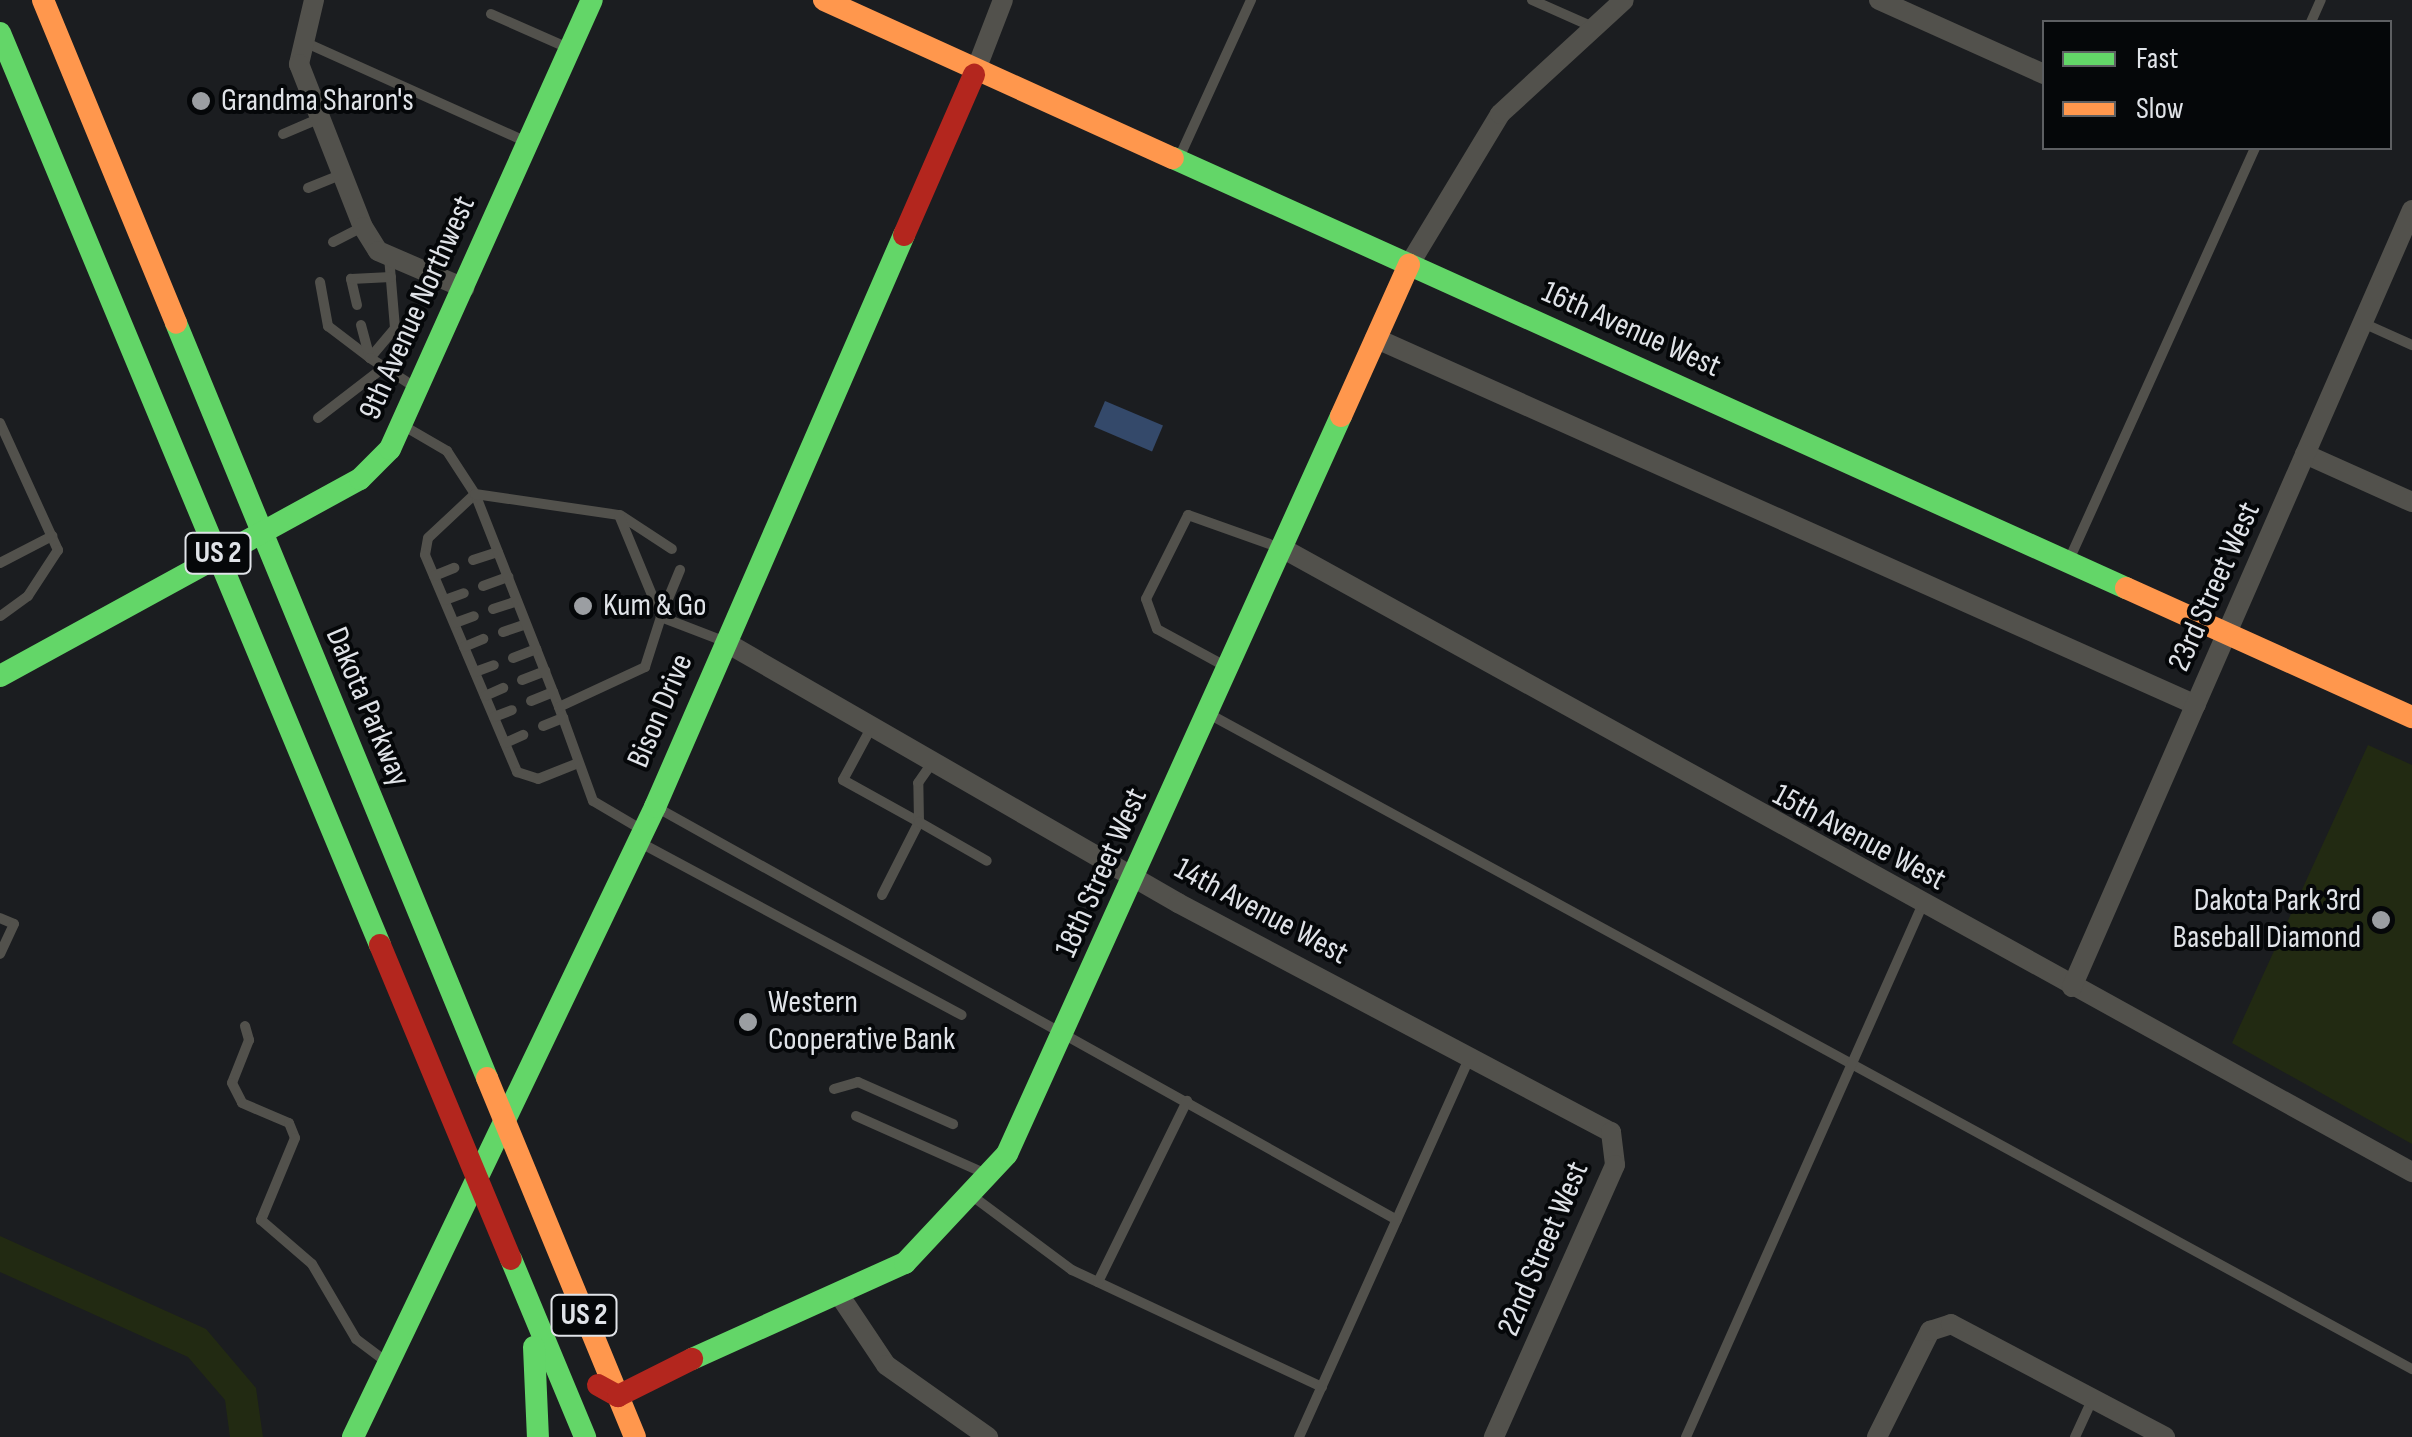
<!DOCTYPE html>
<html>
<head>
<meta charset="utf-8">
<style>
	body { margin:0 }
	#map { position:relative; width:2412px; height:1437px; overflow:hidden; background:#1b1d20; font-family:"Sofia Sans Condensed",sans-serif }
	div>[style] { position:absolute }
	.green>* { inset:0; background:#222a12 }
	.water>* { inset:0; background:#34496a; transform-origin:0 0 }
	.lane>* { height:10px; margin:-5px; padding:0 5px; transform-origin:5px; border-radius:5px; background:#52514c }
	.street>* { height:20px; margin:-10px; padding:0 10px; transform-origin:10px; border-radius:10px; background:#52514c }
	.fast>* { height:22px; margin:-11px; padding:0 11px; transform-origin:11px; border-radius:11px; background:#63d668 }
	.slow>* { height:22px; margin:-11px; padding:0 11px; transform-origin:11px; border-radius:11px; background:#ff974d }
	.jam>* { height:22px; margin:-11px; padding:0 11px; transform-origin:11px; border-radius:11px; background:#b3261e }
	.dots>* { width:28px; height:28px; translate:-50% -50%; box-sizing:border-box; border:5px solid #050709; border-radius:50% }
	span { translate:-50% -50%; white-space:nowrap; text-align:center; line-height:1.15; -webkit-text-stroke:8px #050709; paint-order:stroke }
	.shield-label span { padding:2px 8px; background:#050709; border:2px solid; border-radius:8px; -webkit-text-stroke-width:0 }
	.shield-label { font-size:30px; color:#e0e3e8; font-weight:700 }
	.poi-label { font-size:32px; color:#e0e3e8 }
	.left { translate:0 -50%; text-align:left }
	.right { translate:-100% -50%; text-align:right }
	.street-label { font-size:32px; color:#e0e3e8 }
	.legend { position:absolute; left:2042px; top:20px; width:350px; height:130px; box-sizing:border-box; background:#050709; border:2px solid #5d5f62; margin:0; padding:12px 18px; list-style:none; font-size:30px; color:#e0e3e8 }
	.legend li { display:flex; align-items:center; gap:20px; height:50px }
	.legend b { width:50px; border:2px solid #5d5f62 }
</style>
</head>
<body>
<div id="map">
	<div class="green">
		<i style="clip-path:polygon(2368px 745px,2412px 765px,2412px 1144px,2232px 1043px)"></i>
		<i style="clip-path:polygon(0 1236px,206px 1329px,256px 1388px,263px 1437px,230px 1437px,225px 1400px,188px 1357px,0 1272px)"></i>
	</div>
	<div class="water">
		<i style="left:1105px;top:401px;width:63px;height:28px;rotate:23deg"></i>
	</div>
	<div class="lane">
		<i style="left:1532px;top:0;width:67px;rotate:23.9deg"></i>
		<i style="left:491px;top:14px;width:84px;rotate:23.8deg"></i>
		<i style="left:2311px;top:22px;width:24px;rotate:-66deg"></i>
		<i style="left:302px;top:41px;width:243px;rotate:24.2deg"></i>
		<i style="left:283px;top:134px;width:34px;rotate:-23deg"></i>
		<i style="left:1179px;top:158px;width:174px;rotate:-65.5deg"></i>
		<i style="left:308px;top:188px;width:35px;rotate:-22deg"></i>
		<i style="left:333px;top:242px;width:34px;rotate:-27deg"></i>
		<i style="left:320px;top:282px;width:45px;rotate:79.7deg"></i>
		<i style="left:328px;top:326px;width:53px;rotate:37.3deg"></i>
		<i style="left:370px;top:358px;width:39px;rotate:-50deg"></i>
		<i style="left:395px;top:328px;width:71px;rotate:-94.8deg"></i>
		<i style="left:357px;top:305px;width:27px;rotate:-103deg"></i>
		<i style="left:351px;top:279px;width:40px;rotate:-2.9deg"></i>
		<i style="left:2363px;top:323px;width:54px;rotate:24.2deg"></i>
		<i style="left:361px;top:325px;width:34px;rotate:75deg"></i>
		<i style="left:370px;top:358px;width:55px;rotate:33.1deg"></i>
		<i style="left:318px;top:418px;width:82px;rotate:-37.6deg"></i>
		<i style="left:0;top:423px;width:140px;rotate:65.5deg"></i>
		<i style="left:58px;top:550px;width:55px;rotate:123.1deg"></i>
		<i style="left:28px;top:596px;width:34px;rotate:144deg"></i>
		<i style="left:404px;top:426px;width:50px;rotate:30.2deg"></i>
		<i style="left:447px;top:451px;width:51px;rotate:56.9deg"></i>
		<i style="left:475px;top:494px;width:64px;rotate:136.9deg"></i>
		<i style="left:428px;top:538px;width:17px;rotate:100deg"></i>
		<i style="left:425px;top:555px;width:236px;rotate:67deg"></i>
		<i style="left:517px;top:772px;width:22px;rotate:18deg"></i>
		<i style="left:538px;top:779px;width:43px;rotate:-21.8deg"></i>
		<i style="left:620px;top:515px;width:62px;rotate:33.2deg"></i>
		<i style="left:473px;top:560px;width:26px;rotate:-18deg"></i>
		<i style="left:2069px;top:560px;width:452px;rotate:-65.7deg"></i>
		<i style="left:0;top:563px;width:59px;rotate:-27.4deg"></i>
		<i style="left:434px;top:576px;width:22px;rotate:-22deg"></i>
		<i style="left:483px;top:586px;width:27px;rotate:-20deg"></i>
		<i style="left:445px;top:600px;width:20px;rotate:-20deg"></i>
		<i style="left:493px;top:609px;width:25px;rotate:-18deg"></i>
		<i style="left:661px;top:616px;width:50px;rotate:-67.6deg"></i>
		<i style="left:455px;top:623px;width:20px;rotate:-20deg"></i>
		<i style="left:503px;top:632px;width:24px;rotate:-19deg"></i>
		<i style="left:464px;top:647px;width:21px;rotate:-23deg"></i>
		<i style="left:513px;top:658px;width:25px;rotate:-21deg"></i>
		<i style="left:1223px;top:665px;width:75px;rotate:-151.4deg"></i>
		<i style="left:1157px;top:629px;width:32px;rotate:-110deg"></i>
		<i style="left:1146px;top:599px;width:94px;rotate:-63.4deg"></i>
		<i style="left:1188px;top:515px;width:96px;rotate:19.6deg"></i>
		<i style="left:475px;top:672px;width:20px;rotate:-20deg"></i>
		<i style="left:522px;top:680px;width:25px;rotate:-21deg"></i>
		<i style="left:485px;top:696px;width:20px;rotate:-24deg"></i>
		<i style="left:531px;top:701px;width:24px;rotate:-22deg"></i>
		<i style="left:559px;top:707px;width:229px;rotate:-111.5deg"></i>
		<i style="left:475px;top:494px;width:146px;rotate:8.3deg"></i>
		<i style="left:619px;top:515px;width:110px;rotate:67.6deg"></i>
		<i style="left:1209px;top:714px;width:1370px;rotate:28.57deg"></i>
		<i style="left:494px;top:717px;width:19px;rotate:-21deg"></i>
		<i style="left:543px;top:726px;width:22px;rotate:-22deg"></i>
		<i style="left:871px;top:728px;width:59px;rotate:118.3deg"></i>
		<i style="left:843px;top:780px;width:87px;rotate:28.9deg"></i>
		<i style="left:919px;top:822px;width:39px;rotate:-91deg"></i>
		<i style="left:918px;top:783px;width:24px;rotate:-55deg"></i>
		<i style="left:505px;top:743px;width:20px;rotate:-24deg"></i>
		<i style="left:656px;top:807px;width:848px;rotate:29.13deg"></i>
		<i style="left:644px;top:831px;width:59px;rotate:-149.5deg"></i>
		<i style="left:593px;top:801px;width:100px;rotate:-109.9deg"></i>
		<i style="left:559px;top:707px;width:95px;rotate:-24.9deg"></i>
		<i style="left:645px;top:667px;width:52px;rotate:-72.3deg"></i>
		<i style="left:661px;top:617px;width:70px;rotate:21deg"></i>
		<i style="left:639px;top:842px;width:366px;rotate:28.2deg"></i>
		<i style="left:882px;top:895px;width:82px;rotate:-63.1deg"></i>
		<i style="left:919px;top:822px;width:78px;rotate:29.8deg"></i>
		<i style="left:0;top:918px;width:15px;rotate:23deg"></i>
		<i style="left:14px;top:924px;width:33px;rotate:115deg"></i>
		<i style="left:245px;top:1026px;width:15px;rotate:74deg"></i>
		<i style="left:249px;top:1040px;width:46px;rotate:111.6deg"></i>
		<i style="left:232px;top:1083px;width:22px;rotate:63deg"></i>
		<i style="left:242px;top:1103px;width:51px;rotate:23.1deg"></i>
		<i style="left:289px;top:1123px;width:16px;rotate:68deg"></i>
		<i style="left:295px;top:1138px;width:89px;rotate:112.5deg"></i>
		<i style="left:261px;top:1220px;width:67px;rotate:40.8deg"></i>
		<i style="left:312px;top:1264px;width:87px;rotate:59.6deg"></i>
		<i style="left:356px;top:1339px;width:40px;rotate:37deg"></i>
		<i style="left:834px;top:1089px;width:25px;rotate:-16deg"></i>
		<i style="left:858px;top:1082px;width:104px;rotate:23.9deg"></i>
		<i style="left:856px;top:1116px;width:142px;rotate:24deg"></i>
		<i style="left:975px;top:1198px;width:121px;rotate:36.6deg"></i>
		<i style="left:1072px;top:1270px;width:276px;rotate:25.1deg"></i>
		<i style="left:1098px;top:1282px;width:202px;rotate:-63.8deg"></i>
		<i style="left:1299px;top:1437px;width:417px;rotate:-65.8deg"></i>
		<i style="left:1686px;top:1437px;width:581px;rotate:-66.04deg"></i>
		<i style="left:2075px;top:1437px;width:43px;rotate:-65.2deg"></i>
	</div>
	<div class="street">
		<i style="left:314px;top:0;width:66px;rotate:103.2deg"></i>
		<i style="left:299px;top:64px;width:175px;rotate:68.6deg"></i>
		<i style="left:363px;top:227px;width:28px;rotate:58deg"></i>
		<i style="left:378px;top:251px;width:94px;rotate:23.3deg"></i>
		<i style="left:1879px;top:0;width:181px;rotate:24.2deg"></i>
		<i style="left:974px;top:75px;width:80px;rotate:-68.9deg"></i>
		<i style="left:1409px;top:265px;width:176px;rotate:-58.9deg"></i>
		<i style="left:1500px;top:114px;width:168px;rotate:-42.6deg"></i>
		<i style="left:1375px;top:338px;width:899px;rotate:24.09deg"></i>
		<i style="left:2305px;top:454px;width:117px;rotate:24.2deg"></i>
		<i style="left:1282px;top:548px;width:1291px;rotate:28.91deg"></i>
		<i style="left:727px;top:643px;width:521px;rotate:29.96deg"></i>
		<i style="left:1178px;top:903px;width:490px;rotate:27.9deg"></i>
		<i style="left:1611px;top:1132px;width:33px;rotate:83deg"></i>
		<i style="left:1615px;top:1165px;width:298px;rotate:114deg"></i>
		<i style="left:2072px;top:987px;width:848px;rotate:-66.37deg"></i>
		<i style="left:840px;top:1296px;width:83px;rotate:56.3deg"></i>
		<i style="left:886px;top:1365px;width:125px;rotate:35.2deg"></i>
		<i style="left:1877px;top:1437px;width:119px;rotate:-63.4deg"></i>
		<i style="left:1930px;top:1331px;width:22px;rotate:-18deg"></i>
		<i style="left:1951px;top:1324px;width:242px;rotate:27.8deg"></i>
	</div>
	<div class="fast">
		<i style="left:0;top:33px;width:988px;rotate:67.38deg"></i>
		<i style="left:1173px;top:158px;width:1046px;rotate:24.29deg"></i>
		<i style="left:176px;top:323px;width:817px;rotate:67.61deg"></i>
		<i style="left:0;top:676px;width:410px;rotate:-28.7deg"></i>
		<i style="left:360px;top:479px;width:42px;rotate:-45deg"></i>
		<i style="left:390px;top:449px;width:492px;rotate:-65.8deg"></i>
		<i style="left:511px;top:1259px;width:193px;rotate:67.4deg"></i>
		<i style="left:534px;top:1347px;width:90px;rotate:87.5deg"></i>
		<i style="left:692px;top:1359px;width:234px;rotate:-24.3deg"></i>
		<i style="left:905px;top:1263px;width:149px;rotate:-46.9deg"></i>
		<i style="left:1007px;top:1154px;width:810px;rotate:-65.65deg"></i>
		<i style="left:353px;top:1437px;width:699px;rotate:-64.39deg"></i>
		<i style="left:655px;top:807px;width:624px;rotate:-66.48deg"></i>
	</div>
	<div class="slow">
		<i style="left:43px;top:0;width:349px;rotate:67.6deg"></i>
		<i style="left:824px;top:0;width:383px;rotate:24.4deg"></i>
		<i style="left:1341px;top:416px;width:166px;rotate:-65.8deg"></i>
		<i style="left:2126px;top:588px;width:314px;rotate:24.3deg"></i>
		<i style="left:487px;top:1078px;width:388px;rotate:67.6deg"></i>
	</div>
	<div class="jam">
		<i style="left:904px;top:235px;width:175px;rotate:-66.4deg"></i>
		<i style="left:380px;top:945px;width:340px;rotate:67.4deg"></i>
		<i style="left:598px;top:1385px;width:23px;rotate:29deg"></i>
		<i style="left:618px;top:1396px;width:83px;rotate:-26.6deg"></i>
	</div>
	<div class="dots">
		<i style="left:201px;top:101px;background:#9b9ea2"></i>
		<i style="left:583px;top:606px;background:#9b9ea2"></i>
		<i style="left:2381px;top:920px;background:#9b9ea2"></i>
		<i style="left:748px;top:1022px;background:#9b9ea2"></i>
	</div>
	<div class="shield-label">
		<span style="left:218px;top:553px">US 2</span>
		<span style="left:584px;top:1315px">US 2</span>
	</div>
	<div class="poi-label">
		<span class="left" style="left:221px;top:101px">Grandma Sharon's</span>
		<span class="left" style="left:603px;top:606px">Kum &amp; Go</span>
		<span class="right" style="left:2361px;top:920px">Dakota Park 3rd<br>Baseball Diamond</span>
		<span class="left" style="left:768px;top:1022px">Western<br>Cooperative Bank</span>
	</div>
	<div class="street-label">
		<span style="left:418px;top:308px;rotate:-66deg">9th Avenue Northwest</span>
		<span style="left:1631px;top:330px;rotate:24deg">16th Avenue West</span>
		<span style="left:2215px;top:587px;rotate:-66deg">23rd Street West</span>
		<span style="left:367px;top:707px;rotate:67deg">Dakota Parkway</span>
		<span style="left:661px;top:711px;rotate:-67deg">Bison Drive</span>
		<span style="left:1859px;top:838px;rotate:28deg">15th Avenue West</span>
		<span style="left:1102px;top:873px;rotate:-66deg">18th Street West</span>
		<span style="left:1261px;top:912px;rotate:28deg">14th Avenue West</span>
		<span style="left:1544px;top:1249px;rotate:-67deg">22nd Street West</span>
	</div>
	<ul class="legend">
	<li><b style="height:12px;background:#63d668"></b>Fast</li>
	<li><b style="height:12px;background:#ff974d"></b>Slow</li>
	</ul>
</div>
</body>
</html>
